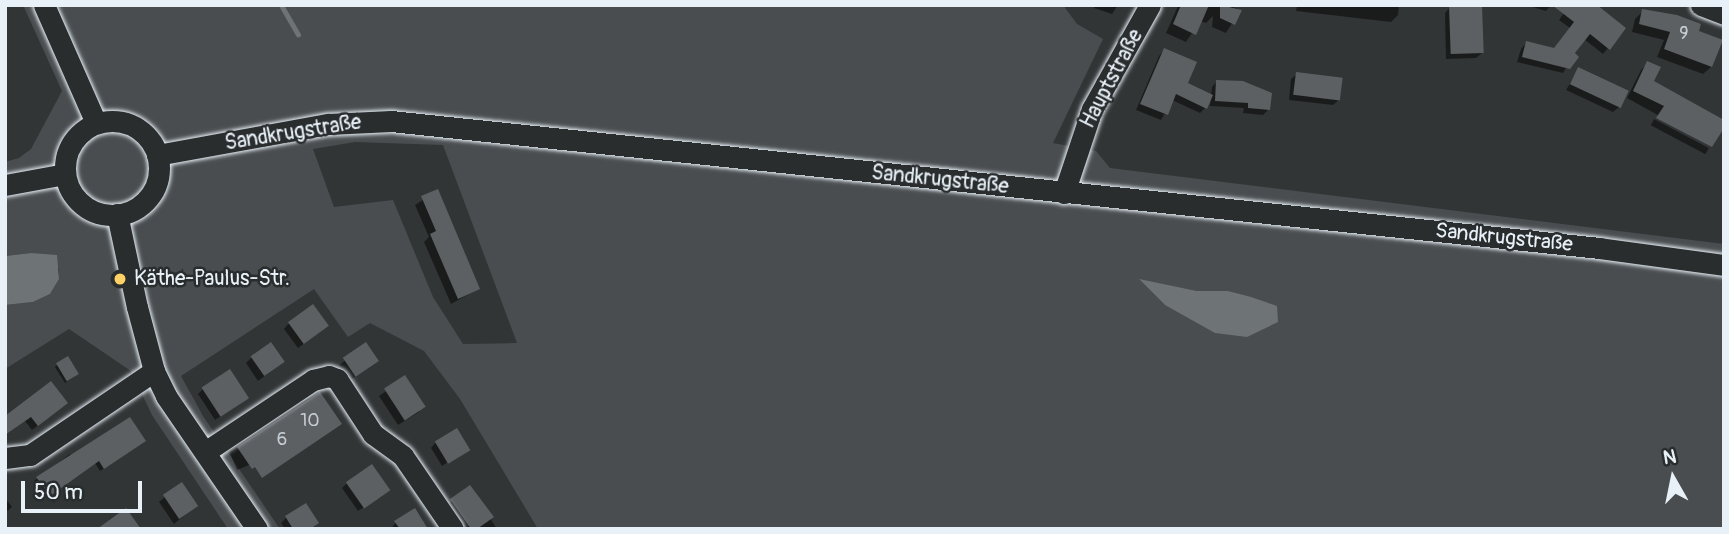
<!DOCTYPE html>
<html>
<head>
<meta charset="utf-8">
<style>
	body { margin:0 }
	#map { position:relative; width:1729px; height:534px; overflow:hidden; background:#323536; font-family:Pangolin,sans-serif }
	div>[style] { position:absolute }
	.green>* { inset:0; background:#494d4f }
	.water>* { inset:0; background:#6e7376 }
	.shadow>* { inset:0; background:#0007; transform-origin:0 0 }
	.stream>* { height:5px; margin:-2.5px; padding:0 2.5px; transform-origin:2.5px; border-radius:2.5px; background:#6e7376 }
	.building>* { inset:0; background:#5c6063; transform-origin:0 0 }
	.roads { filter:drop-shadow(0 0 2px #e8f1f8) drop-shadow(0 0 2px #e8f1f8) }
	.minor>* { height:21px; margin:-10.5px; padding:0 10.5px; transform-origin:10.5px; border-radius:10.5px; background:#2a2d2e }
	.minor>.ring { margin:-10.5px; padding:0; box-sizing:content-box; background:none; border:21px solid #2a2d2e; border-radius:50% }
	.dots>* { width:19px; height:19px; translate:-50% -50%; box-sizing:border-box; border:4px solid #2a2d2e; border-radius:50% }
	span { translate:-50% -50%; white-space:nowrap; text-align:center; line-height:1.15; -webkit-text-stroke:5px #2a2d2e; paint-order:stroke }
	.number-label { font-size:18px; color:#c5cdd3 }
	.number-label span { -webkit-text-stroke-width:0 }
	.street-label { font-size:21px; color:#e8f1f8 }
	.poi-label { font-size:21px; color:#e8f1f8 }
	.left { translate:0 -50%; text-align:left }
	.frame { position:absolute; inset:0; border:7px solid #e8f1f8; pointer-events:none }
	.north { position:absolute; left:1638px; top:443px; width:70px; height:70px; -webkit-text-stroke:5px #2a2d2e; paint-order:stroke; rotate:351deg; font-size:19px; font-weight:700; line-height:28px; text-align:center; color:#e8f1f8 }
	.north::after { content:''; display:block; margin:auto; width:24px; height:32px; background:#e8f1f8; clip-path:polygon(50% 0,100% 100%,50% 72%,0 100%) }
	.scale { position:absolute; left:21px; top:481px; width:121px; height:32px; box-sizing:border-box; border:4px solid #e8f1f8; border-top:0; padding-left:9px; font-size:21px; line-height:24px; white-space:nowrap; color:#e8f1f8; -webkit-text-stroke:5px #2a2d2e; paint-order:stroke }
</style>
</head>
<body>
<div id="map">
	<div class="green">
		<i style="clip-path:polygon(evenodd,23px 5px,1063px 5px,1077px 24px,1103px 39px,1053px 143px,1096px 151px,1110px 168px,1724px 244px,1724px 529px,538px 529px,460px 399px,424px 351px,370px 323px,348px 337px,314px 289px,181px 376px,203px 416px,280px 529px,228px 529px,152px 415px,131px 371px,69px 329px,5px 369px,5px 305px,33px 302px,50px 294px,59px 279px,59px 269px,31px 253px,5px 256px,5px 162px,19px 158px,31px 149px,62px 91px,23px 5px,355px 142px,443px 145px,517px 343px,463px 344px,433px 297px,393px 200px,334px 207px,313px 149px,355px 142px,23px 5px,1140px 280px,1197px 291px,1228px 291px,1276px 306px,1165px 305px,1140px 280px)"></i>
	</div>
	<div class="water">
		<i style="clip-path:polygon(31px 253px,57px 255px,59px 279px,50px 294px,33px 302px,5px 305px,5px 256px)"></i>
		<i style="clip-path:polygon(1139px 279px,1197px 291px,1228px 291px,1251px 297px,1277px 306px,1278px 322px,1247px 337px,1215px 333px,1165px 305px)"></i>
	</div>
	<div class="shadow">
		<i style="clip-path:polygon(1095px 5px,1118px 5px,1112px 14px,1094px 8px)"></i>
		<i style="clip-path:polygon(1229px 5px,1240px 10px,1226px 33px,1212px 27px,1213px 16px,1206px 23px,1200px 21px,1186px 42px,1166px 33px,1178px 6px)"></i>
		<i style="clip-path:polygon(1297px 5px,1399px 5px,1398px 15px,1391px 22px,1296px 11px)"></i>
		<i style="clip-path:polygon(1526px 5px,1551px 5px,1546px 11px)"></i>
		<i style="clip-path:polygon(1570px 5px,1608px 48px,1603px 54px,1584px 39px,1563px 73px,1517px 62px,1521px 49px,1526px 43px,1553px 50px,1570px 28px,1559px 20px)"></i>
		<i style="clip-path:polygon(1450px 7px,1482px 53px,1476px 58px,1446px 59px,1445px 13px)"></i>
		<i style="clip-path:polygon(1643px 11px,1697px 32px,1711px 67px,1703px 74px,1657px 57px,1664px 40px,1632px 32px,1635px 19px)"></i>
		<i style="clip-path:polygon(1164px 50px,1205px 108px,1200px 113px,1172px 100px,1161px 120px,1136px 110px,1159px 56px)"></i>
		<i style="clip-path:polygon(1648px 63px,1652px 82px,1712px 145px,1627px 98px,1641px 70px)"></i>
		<i style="clip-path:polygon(1579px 69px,1619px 107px,1613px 112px,1566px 90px)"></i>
		<i style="clip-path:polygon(1297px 74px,1339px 100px,1333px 105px,1289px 100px,1291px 79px)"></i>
		<i style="clip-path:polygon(1217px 81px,1268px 110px,1263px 115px,1243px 113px,1244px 108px,1210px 106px,1212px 87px)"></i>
		<i style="left:1654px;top:119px;width:62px;height:7px;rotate:28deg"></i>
		<i style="clip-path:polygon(437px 191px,478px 289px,451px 304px,424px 242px,429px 237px,415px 205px)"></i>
		<i style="clip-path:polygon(289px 323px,321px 331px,298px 348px,284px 329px)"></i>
		<i style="clip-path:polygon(366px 345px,371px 366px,349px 381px,339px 365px)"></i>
		<i style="clip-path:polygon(251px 358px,283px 362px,258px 381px,246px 363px)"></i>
		<i style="clip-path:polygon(57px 365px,75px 376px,65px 383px,55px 367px)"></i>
		<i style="clip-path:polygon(405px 378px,419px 412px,398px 425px,379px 396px)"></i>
		<i style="clip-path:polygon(203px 389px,241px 403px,215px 420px,198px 394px)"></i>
		<i style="left:319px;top:394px;width:38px;height:105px;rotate:67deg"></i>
		<i style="clip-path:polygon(60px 408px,32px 430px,25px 421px,5px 435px,5px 411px,9px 416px)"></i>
		<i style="clip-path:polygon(436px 442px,467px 449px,442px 466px,431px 448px)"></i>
		<i style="clip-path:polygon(141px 444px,100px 471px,95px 463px,46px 498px,34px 481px,70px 454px,73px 458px)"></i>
		<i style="clip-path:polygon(347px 483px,382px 495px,358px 511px,342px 488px)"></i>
		<i style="clip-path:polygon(181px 484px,196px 506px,174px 524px,159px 502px)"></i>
		<i style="clip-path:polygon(470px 487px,497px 529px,463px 529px,446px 506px)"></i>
		<i style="clip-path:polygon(5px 498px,12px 507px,5px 513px)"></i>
		<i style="clip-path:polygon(286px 518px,310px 529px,285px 529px,281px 523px)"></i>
		<i style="clip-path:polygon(396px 522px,426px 529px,391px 529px)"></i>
	</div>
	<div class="stream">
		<i style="left:281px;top:5px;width:34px;rotate:60deg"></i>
	</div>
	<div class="building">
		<i style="clip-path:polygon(1181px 5px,1209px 5px,1196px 35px,1173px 24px)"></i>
		<i style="clip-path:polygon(1220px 5px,1242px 10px,1235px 25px,1220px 18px)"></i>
		<i style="left:1482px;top:5px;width:48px;height:33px;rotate:88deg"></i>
		<i style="clip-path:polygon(1552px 5px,1597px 5px,1626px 28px,1610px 50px,1590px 34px,1575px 53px,1579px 57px,1570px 69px,1522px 57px,1526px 41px,1554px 48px,1574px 22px)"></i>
		<i style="clip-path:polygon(1642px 9px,1677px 15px,1701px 24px,1699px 31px,1723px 40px,1712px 67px,1664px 49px,1670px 32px,1639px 24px)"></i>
		<i style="clip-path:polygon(1164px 48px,1197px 62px,1188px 83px,1213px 95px,1207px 109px,1176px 94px,1168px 115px,1140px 104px)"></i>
		<i style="clip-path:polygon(1647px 61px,1661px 67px,1654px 81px,1724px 120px,1724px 128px,1712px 147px,1656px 118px,1664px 106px,1633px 91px)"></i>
		<i style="left:1578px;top:67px;width:56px;height:19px;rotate:25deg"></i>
		<i style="left:1296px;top:72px;width:47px;height:23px;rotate:7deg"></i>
		<i style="clip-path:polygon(1216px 80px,1243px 81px,1272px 93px,1270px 110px,1248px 108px,1248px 103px,1215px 101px)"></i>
		<i style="clip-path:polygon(438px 189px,480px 289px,458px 299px,430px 234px,436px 231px,421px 196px)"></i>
		<i style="left:313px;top:304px;width:27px;height:31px;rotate:54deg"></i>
		<i style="left:271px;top:342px;width:24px;height:25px;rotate:55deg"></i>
		<i style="left:366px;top:342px;width:23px;height:28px;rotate:56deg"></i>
		<i style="left:68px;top:356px;width:21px;height:14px;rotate:59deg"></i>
		<i style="left:230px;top:369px;width:35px;height:34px;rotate:57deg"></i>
		<i style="left:405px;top:375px;width:38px;height:25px;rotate:57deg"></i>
		<i style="clip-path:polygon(51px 381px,68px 403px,38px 426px,31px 417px,5px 435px,5px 416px)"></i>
		<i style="clip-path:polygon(320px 392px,342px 424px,262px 478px,255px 467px,252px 469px,237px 447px)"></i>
		<i style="clip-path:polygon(130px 417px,146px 441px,104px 469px,99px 461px,50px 496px,36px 477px)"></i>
		<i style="left:457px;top:428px;width:26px;height:26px;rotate:59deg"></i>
		<i style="left:372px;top:464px;width:32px;height:32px;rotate:55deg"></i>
		<i style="left:182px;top:482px;width:29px;height:23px;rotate:56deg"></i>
		<i style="clip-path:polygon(470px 485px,494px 517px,477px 529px,471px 529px,450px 499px)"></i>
		<i style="clip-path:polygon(306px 503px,319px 523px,310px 529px,293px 529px,285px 516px)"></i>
		<i style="clip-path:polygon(126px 508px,141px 529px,97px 529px)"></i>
		<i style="clip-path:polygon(415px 508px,428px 529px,400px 529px,394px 521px)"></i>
	</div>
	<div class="roads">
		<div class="minor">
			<i style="left:44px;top:5px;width:129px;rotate:66.2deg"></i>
			<i style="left:1701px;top:5px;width:25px;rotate:21deg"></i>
			<i class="ring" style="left:65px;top:121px;width:73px;height:73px"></i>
			<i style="left:157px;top:155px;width:174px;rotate:-10.3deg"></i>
			<i style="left:328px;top:124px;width:63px;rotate:-2.7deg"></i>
			<i style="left:391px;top:121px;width:1215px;rotate:6deg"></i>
			<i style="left:1599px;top:248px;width:126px;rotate:7.7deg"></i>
			<i style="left:5px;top:185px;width:61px;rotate:-10.4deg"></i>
			<i style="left:1064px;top:193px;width:89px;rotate:-71.6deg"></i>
			<i style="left:1092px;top:109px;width:119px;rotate:-60.9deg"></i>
			<i style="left:117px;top:214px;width:95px;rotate:77.9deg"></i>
			<i style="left:137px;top:307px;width:66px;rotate:75.1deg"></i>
			<i style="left:154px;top:371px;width:28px;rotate:64deg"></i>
			<i style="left:166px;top:396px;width:161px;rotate:55.6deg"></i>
			<i style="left:205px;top:452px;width:130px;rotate:-33.7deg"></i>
			<i style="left:313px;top:380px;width:16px;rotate:-14deg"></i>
			<i style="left:329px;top:376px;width:9px;rotate:21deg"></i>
			<i style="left:337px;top:379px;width:66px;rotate:56.8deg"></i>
			<i style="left:373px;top:434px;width:37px;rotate:36deg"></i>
			<i style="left:403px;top:456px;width:88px;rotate:55.6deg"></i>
			<i style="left:5px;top:458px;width:25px;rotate:-7deg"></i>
			<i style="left:30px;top:455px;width:150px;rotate:-34.1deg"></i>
		</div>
	</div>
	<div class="dots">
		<i style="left:120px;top:279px;background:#ffd166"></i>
	</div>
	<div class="number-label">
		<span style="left:1684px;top:34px">9</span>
		<span style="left:310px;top:421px">10</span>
		<span style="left:282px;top:440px">6</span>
	</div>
	<div class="street-label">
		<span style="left:1112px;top:79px;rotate:-62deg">Hauptstraße</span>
		<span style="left:293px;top:133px;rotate:-9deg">Sandkrugstraße</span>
		<span style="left:940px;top:180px;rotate:6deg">Sandkrugstraße</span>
		<span style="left:1504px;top:238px;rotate:6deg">Sandkrugstraße</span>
	</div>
	<div class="poi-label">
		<span class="left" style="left:134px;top:279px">Käthe-Paulus-Str.</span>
	</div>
	<div class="frame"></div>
	<div class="north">N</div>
	<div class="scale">50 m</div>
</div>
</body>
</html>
